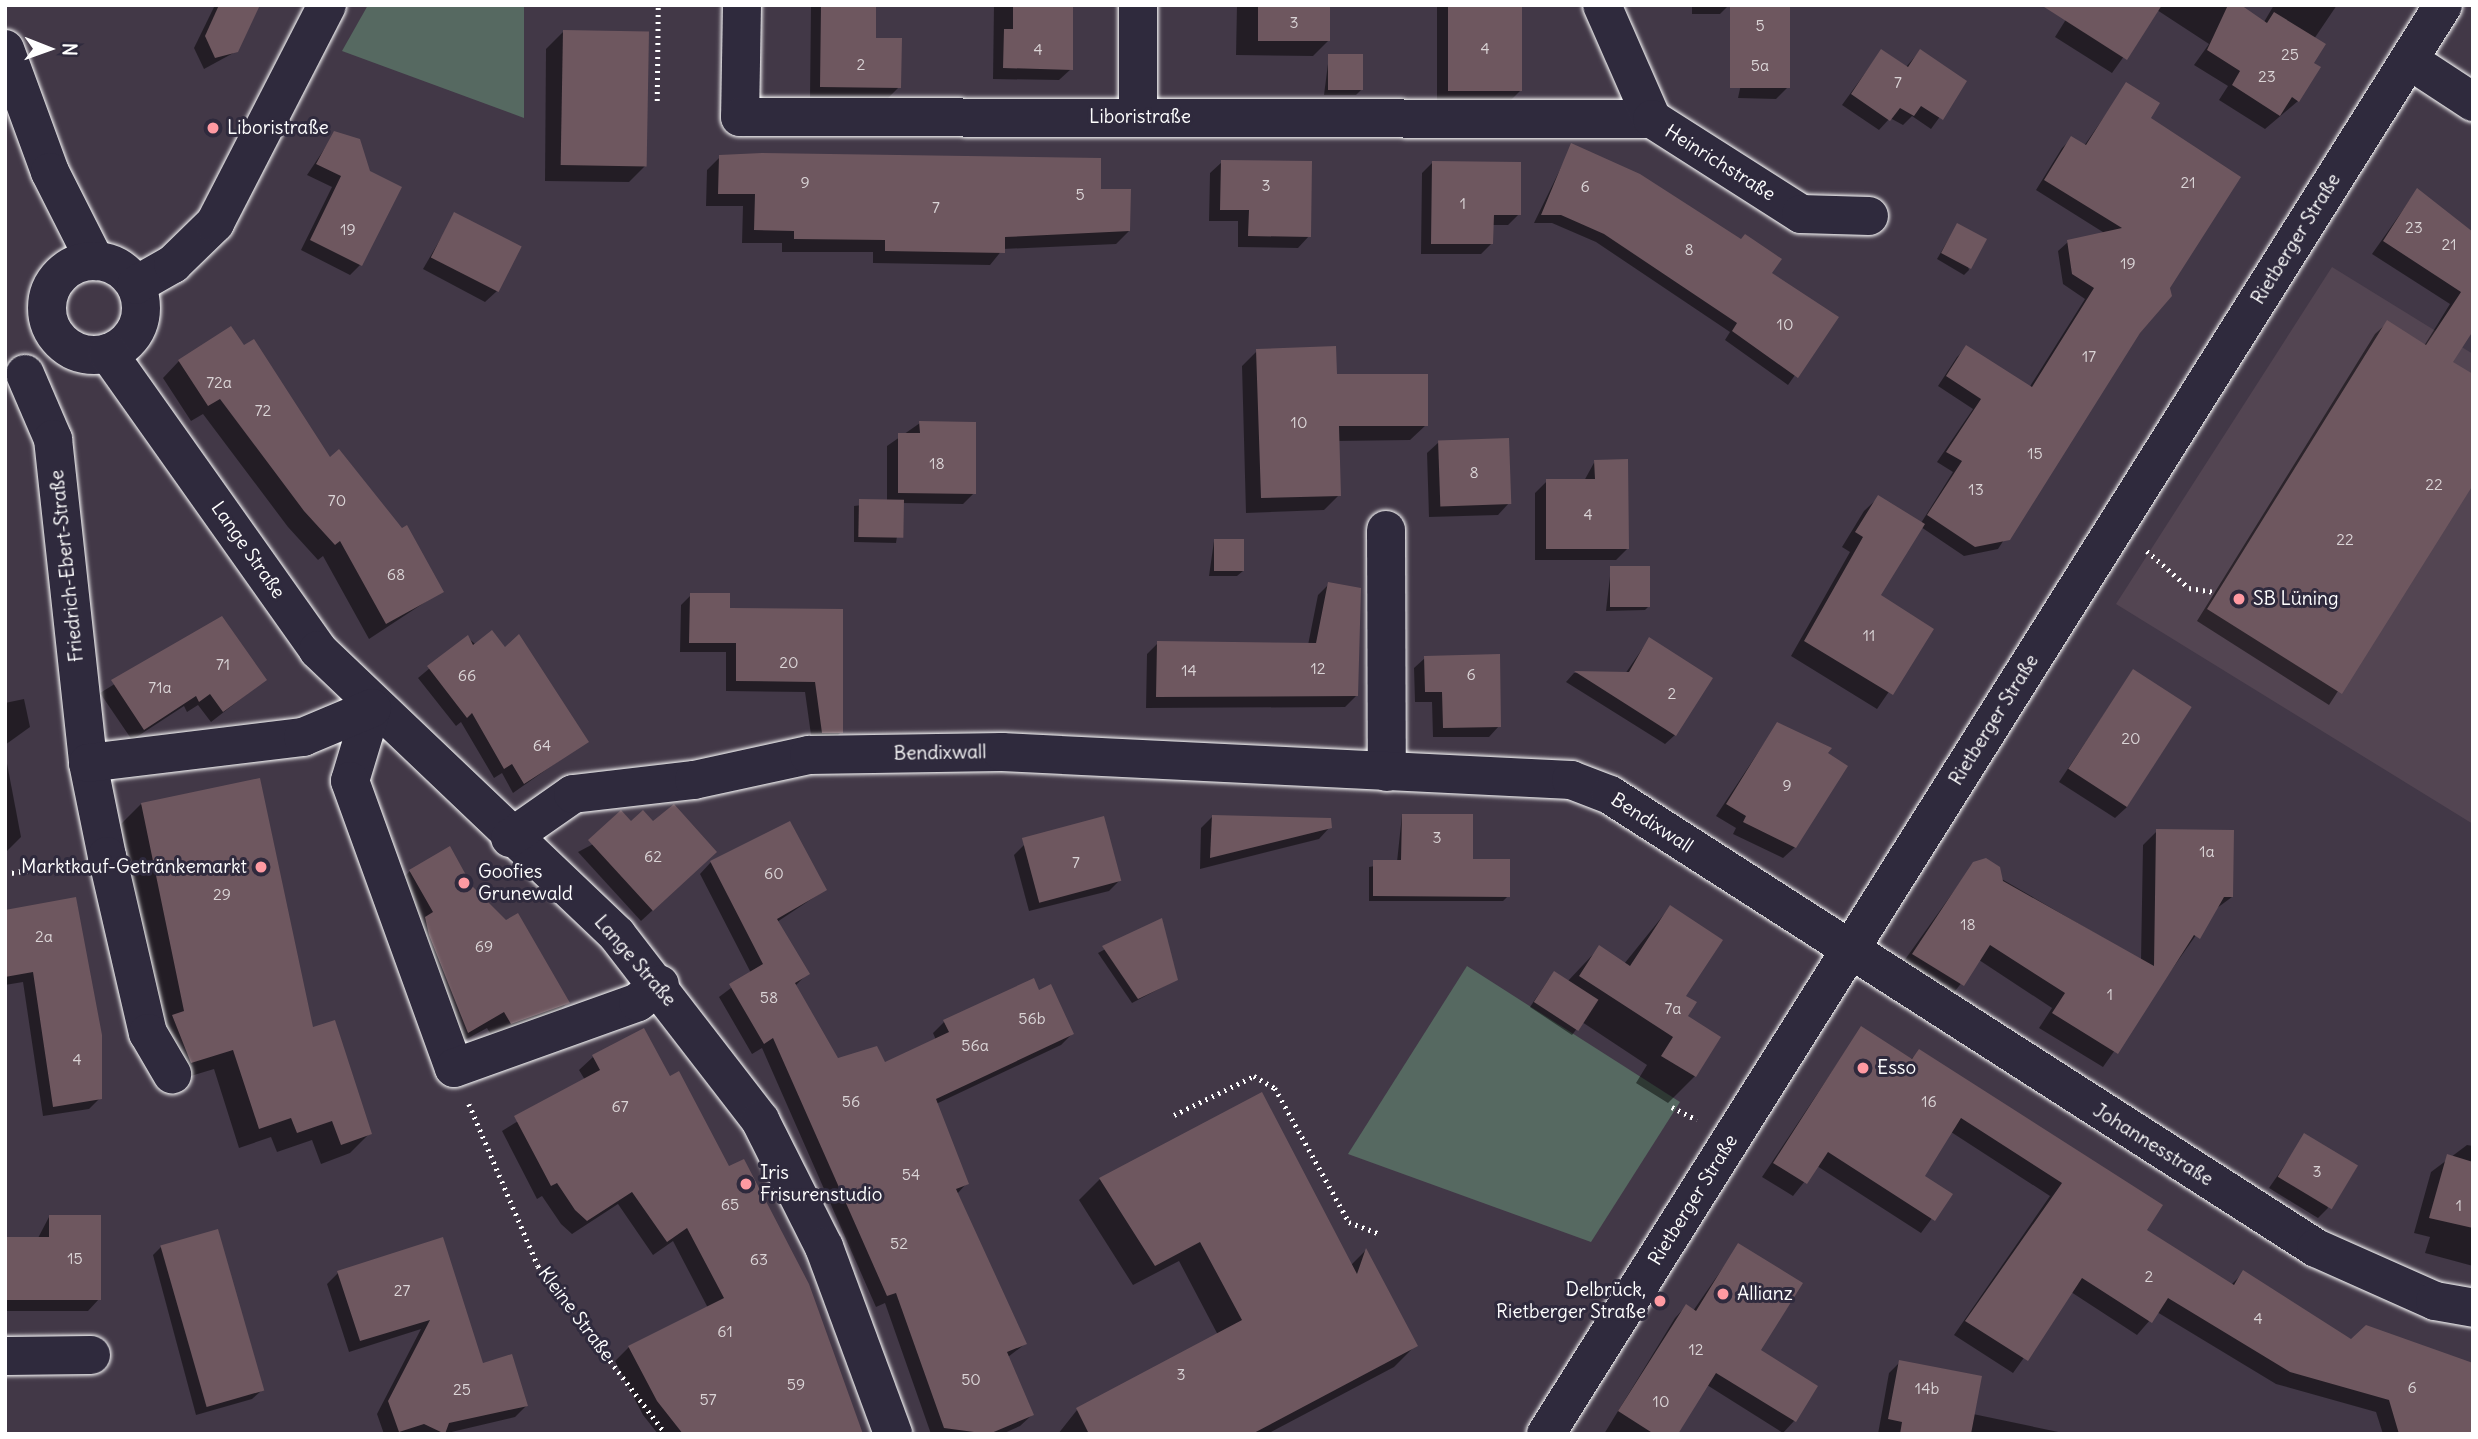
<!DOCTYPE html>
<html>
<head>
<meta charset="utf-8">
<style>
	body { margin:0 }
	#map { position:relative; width:2478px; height:1439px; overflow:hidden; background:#423847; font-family:Delius,sans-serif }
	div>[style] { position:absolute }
	.built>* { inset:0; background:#534552 }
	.green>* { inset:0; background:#566961 }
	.shadow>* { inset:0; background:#0007 }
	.building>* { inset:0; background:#6e575f; transform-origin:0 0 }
	.path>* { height:4.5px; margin-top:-2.25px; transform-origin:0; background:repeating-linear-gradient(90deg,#fff 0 2px,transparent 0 7px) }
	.roads { filter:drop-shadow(0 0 2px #fff) drop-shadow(0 0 2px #fff) }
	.minor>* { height:38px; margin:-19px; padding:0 19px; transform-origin:19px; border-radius:19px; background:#2f2a3d }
	.minor>.ring { margin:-19px; padding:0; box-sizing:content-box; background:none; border:38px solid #2f2a3d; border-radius:50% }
	.dots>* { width:19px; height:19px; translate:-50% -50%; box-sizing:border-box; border:4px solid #2f2a3d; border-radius:50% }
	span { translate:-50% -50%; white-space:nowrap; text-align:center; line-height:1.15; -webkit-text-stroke:6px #2f2a3d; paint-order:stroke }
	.number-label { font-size:16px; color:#dbd5d7 }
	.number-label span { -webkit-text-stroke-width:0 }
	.street-label { font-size:19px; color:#fff }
	.poi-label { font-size:19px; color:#fff }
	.left { translate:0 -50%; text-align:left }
	.right { translate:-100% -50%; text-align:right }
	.frame { position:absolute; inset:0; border:7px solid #fff; pointer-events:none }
	.north { position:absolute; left:14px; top:14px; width:70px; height:70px; -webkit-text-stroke:5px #2f2a3d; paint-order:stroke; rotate:91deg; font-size:19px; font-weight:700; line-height:28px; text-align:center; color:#fff }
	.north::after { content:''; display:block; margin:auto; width:24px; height:32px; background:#fff; clip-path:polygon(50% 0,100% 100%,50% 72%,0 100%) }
</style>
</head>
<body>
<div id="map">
	<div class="built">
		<i style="clip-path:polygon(2332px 267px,2473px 354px,2473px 824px,2116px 604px)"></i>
	</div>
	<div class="green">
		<i style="clip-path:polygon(368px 5px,524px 5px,524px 118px,342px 51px)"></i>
		<i style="clip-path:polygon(1467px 966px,1680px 1102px,1591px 1242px,1348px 1154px)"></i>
	</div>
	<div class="shadow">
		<i style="clip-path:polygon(215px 5px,258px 5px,237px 51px,204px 69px,194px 48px)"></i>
		<i style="clip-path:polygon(811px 5px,874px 5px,874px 40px,899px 87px,888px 98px,810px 97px)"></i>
		<i style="clip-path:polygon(994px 5px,1071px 5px,1071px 69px,1059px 80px,993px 79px)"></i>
		<i style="clip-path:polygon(1237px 5px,1328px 5px,1328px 41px,1313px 56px,1236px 55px)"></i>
		<i style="clip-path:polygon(1437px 5px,1520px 5px,1520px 91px,1509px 102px,1437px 102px)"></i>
		<i style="clip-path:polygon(1692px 5px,1729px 5px,1720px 14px,1692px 14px)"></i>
		<i style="clip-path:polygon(1758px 5px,1788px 87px,1776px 99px,1738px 98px)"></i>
		<i style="clip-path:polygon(2075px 5px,2238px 5px,2264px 22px,2274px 5px,2337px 5px,2314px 39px,2298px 101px,2265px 129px,2219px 100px,2228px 86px,2194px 65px,2209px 44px,2157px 10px,2112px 73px,2055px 37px)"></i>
		<i style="clip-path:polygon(563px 32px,646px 165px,629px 182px,545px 181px,546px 49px)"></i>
		<i style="clip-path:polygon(1881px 51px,1906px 67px,1920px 51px,1965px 82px,1931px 129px,1912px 116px,1903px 125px,1890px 118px,1879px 130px,1842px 105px)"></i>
		<i style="clip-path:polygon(1329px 56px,1361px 90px,1356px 95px,1324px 95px)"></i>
		<i style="clip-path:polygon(2127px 84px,2148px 119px,2139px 332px,1998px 549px,1964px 556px,1921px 527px,1879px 596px,1932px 629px,1877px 709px,1791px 656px,1850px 552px,1842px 547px,1864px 511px,1879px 497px,1921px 523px,1953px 472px,1937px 462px,1973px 409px,1938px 386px,1957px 357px,1967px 347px,2029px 388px,2085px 299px,2063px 284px,2058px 251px,2068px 242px,2106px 234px,2036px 190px,2062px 148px,2072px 138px,2084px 146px)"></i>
		<i style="clip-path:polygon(335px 133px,360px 265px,350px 275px,301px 250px,332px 187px,307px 175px)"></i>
		<i style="clip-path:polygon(1572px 145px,1836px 317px,1788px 385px,1725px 340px,1730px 332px,1596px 242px,1552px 223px,1534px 223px)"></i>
		<i style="clip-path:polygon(720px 157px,1099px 191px,1129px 231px,1116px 244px,1003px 249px,990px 265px,873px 263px,873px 252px,782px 252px,782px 243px,742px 243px,743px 206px,706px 206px,707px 170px)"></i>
		<i style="clip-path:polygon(1222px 162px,1309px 236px,1298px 248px,1238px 247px,1238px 221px,1209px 221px,1210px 173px)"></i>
		<i style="clip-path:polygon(1433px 162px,1519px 214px,1508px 225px,1492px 225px,1492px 243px,1481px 254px,1421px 254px,1422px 173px)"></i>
		<i style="clip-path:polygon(2417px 190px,2473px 234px,2450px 362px,2473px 482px,2329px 705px,2197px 621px,2375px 334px,2387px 323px,2424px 346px,2450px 304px,2372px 254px)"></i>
		<i style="clip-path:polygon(455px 214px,497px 291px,485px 302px,423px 269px)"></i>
		<i style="clip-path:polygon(1957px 225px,1969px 270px,1964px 275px,1937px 259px)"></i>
		<i style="clip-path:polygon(1257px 351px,1335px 375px,1426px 425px,1410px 440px,1337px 441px,1339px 495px,1324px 510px,1246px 513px,1242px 366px)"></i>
		<i style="clip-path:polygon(179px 361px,329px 460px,442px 591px,369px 639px,323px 556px,318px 560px,288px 527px,203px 414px,191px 421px,163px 378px)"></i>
		<i style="clip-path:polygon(920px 423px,974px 493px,963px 504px,902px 503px,896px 543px,854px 542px,854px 506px,887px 502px,887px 446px)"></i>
		<i style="clip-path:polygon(1439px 442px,1509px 503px,1498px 515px,1429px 517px,1427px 453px)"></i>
		<i style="clip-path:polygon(1595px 461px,1628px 548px,1616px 560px,1535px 560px,1535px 493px,1547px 481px,1584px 481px)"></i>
		<i style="clip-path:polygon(1214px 541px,1243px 571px,1237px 576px,1209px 576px)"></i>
		<i style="clip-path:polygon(1611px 568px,1650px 605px,1645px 610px,1606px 611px)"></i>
		<i style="clip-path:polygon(1329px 584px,1356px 696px,1345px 707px,1146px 708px,1147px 654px,1158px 643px,1308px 645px,1318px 595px)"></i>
		<i style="clip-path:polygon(691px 595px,728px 610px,841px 611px,841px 732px,831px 742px,812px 742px,805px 692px,726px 691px,726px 652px,680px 652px,681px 605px)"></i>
		<i style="clip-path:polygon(222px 618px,265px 680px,211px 722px,198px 705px,187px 712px,184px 706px,132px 740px,100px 693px)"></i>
		<i style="clip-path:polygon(467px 637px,587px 741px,513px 793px,502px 773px,494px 778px,461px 722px,456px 726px,418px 678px)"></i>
		<i style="clip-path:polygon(1649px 639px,1675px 735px,1665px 744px,1566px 682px,1574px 673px,1625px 674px)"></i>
		<i style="clip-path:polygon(1425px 658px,1499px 726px,1489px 737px,1433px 737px,1432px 702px,1415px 702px,1414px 668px)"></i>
		<i style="clip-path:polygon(2133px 671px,2127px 807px,2115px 818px,2059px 782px)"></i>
		<i style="clip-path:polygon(24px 699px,30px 727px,5px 745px,5px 703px)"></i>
		<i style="clip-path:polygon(1777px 724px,1795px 847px,1783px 858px,1733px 834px,1736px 828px,1716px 816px)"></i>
		<i style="clip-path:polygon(5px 753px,21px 837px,5px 853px)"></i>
		<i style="clip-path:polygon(141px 804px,370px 1133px,350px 1153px,321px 1164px,312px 1140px,277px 1152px,271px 1137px,239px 1148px,214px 1069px,171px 1082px,121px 824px)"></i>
		<i style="clip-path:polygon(1402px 815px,1471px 861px,1508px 896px,1503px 901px,1369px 901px,1369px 867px,1397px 862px)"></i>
		<i style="clip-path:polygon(1212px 817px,1330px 827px,1319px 839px,1200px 869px,1201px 828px)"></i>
		<i style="clip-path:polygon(653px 823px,704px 863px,641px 921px,578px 852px,631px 824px)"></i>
		<i style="clip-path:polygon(2157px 831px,2232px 897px,2213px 911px,2103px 1067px,2039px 1028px,2052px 1008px,1979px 960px,1949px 999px,1899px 968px,1974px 863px,2141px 960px,2143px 845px)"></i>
		<i style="clip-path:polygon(1024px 845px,1119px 881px,1109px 891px,1029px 911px,1014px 855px)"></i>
		<i style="clip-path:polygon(711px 862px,825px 890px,777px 922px,808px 973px,795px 986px,838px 1060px,884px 1065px,936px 1040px,933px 1033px,944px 1022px,1038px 992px,1072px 1034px,1061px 1045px,936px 1104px,967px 1183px,957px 1194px,1025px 1344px,1008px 1357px,1032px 1415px,1020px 1426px,1002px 1434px,931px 1434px,885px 1303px,876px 1307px,762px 1048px,752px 1054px,719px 997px,751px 973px,700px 874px)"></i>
		<i style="clip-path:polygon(410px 871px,470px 887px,567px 1003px,550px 1020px,494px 1040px,487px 1028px,450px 1048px,393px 888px)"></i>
		<i style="clip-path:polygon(1670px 907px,1695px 1076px,1668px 1103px,1636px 1083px,1647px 1065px,1582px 1022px,1572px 1035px,1530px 1007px,1549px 979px,1567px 982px,1599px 948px,1624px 964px)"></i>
		<i style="clip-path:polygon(5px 912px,100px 1098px,89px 1109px,43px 1116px,23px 982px,5px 985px)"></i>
		<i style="clip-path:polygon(1160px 920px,1176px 980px,1132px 1003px,1098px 953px)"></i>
		<i style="clip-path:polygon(1861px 1028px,1910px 1060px,1920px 1051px,2145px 1230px,2231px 1285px,2243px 1273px,2473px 1434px,2383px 1434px,2376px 1412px,2276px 1384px,2157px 1312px,2137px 1335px,2071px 1292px,2013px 1373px,1954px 1335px,2050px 1196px,1951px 1132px,1923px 1177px,1950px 1194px,1921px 1233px,1817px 1166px,1793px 1196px,1762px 1177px)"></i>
		<i style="clip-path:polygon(593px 1057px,860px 1434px,658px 1434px,643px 1415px,615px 1361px,629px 1347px,708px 1308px,673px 1241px,653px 1255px,618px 1204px,572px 1234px,561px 1224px,542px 1196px,537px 1199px,502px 1131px,585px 1080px,579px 1070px)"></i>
		<i style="clip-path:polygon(2305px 1136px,2328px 1208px,2318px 1218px,2269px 1188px)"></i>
		<i style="clip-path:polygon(2467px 1145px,2473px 1146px,2473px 1266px,2425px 1253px,2430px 1237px,2414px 1233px,2431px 1172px)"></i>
		<i style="clip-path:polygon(1100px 1179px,1351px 1265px,1365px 1251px,1415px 1346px,1394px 1367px,1267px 1434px,1058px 1434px,1077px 1410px,1218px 1335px,1179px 1261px,1133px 1285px,1079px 1200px)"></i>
		<i style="clip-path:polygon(49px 1217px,99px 1299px,88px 1311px,5px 1311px,5px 1239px,38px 1238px)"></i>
		<i style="clip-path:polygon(442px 1239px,482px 1366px,526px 1406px,515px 1417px,443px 1434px,384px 1434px,377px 1414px,421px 1329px,349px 1352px,327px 1284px,338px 1273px)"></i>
		<i style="clip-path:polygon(1738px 1246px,1758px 1351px,1816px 1386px,1794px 1421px,1783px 1433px,1707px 1385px,1676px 1434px,1604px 1434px,1675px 1318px,1686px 1306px,1693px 1311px)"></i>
		<i style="clip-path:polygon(161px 1247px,261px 1391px,252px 1399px,196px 1415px,153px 1255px)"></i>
		<i style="clip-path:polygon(1900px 1362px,1973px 1414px,2068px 1434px,1878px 1434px,1889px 1373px)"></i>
	</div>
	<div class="building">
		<i style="clip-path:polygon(219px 5px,260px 5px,238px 52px,215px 58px,205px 36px)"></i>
		<i style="clip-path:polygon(821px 5px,876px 5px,876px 38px,902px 38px,901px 88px,820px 87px)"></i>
		<i style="clip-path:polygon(1013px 5px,1073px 5px,1073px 70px,1003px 68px,1004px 29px,1013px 29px)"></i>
		<i style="left:1258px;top:5px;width:72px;height:36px"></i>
		<i style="left:1448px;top:5px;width:74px;height:86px"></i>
		<i style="left:1730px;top:5px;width:60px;height:83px"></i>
		<i style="clip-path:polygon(2041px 5px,2162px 5px,2127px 60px)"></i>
		<i style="clip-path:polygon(2228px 5px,2241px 5px,2267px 23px,2274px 12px,2326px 44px,2314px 63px,2321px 67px,2299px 102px,2292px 97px,2280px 116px,2232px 85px,2240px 71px,2207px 50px)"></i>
		<i style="left:563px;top:30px;width:86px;height:135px;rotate:1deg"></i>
		<i style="clip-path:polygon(1881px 49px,1908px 67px,1920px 49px,1967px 81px,1943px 120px,1921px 106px,1914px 116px,1900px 108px,1890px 121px,1851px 94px)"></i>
		<i style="left:1328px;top:54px;width:35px;height:36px"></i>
		<i style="clip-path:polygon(2126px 82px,2160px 103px,2151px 118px,2241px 177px,2170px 288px,2172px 296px,2140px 333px,2010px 540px,1975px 547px,1927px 515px,1962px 461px,1946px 452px,1981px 399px,1946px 376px,1966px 345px,2032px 387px,2094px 288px,2072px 274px,2067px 240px,2122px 228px,2044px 180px,2071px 136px,2086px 145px)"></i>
		<i style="clip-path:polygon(334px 131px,360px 139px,370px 171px,402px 187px,362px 266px,310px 240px,341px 176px,316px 164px)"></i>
		<i style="clip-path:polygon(1571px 143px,1640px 174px,1741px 239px,1745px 234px,1782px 259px,1772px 273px,1839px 317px,1798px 378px,1732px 331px,1737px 323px,1604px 234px,1561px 215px,1541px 215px)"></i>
		<i style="clip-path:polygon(762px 153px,1101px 158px,1101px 189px,1131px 189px,1130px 231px,1005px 237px,1005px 253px,885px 251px,885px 240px,794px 239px,794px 231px,754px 230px,755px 194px,718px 194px,719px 155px)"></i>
		<i style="clip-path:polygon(1221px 160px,1312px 161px,1311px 237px,1248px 236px,1249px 210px,1220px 210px)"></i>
		<i style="clip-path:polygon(1432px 161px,1521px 162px,1521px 215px,1494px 215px,1493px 244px,1431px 244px)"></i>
		<i style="clip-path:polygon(2417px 188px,2473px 232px,2473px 331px,2453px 362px,2473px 374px,2473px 485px,2342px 694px,2207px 609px,2387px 320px,2426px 345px,2461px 292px,2383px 241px)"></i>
		<i style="left:454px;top:212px;width:76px;height:51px;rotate:27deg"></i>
		<i style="left:1957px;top:223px;width:34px;height:34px;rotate:28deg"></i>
		<i style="clip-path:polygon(231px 326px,244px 345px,254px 339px,330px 457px,339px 449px,402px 528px,407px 525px,444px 592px,386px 624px,340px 541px,335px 545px,304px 511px,220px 399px,208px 406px,178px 360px)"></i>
		<i style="clip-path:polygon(1336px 346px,1337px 374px,1428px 374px,1428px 426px,1339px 426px,1341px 496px,1261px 498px,1256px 349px)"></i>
		<i style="clip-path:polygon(919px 421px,976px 422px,976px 494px,898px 493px,898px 433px,920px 433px)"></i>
		<i style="left:1509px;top:438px;width:66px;height:71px;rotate:88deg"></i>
		<i style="clip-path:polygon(1628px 459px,1629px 549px,1546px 549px,1546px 479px,1595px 479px,1594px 460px)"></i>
		<i style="clip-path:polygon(1878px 495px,1925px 524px,1881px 595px,1934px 629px,1893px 695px,1804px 641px,1863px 537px,1855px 532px)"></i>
		<i style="left:859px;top:499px;width:45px;height:38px;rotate:1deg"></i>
		<i style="left:1214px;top:539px;width:30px;height:32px"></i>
		<i style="left:1610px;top:566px;width:40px;height:41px"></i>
		<i style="clip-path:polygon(1328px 582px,1361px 588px,1358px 696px,1156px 697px,1157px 641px,1316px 643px)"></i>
		<i style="clip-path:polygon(690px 593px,730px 593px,730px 608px,843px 609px,843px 733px,822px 733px,815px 682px,736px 681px,736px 643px,689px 643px)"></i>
		<i style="clip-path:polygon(222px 616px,267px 680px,223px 712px,210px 694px,199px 702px,196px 696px,144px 730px,111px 680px)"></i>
		<i style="clip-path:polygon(492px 630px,505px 647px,519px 634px,589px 742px,524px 784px,512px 764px,504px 769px,472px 713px,467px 718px,427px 666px,468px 635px,473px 645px)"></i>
		<i style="clip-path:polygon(1649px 637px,1713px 678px,1676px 736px,1574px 671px,1629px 672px)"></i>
		<i style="clip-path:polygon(1500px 654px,1501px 727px,1443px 728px,1442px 692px,1425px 692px,1424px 656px)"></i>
		<i style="left:2133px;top:669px;width:70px;height:119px;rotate:33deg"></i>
		<i style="clip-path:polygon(1777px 722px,1832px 748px,1828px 753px,1848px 766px,1796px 848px,1743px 822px,1746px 816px,1726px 804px)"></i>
		<i style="clip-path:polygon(260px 778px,313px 1027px,335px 1020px,372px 1134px,341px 1145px,332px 1121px,297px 1133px,291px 1118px,259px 1129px,233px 1050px,191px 1063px,172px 1015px,184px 1011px,141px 803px)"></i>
		<i style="clip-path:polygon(674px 804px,717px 852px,653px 911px,588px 840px,621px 810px,631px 821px,643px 810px,653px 821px)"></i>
		<i style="clip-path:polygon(1402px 814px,1473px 814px,1473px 859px,1510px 859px,1510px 897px,1373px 896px,1373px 860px,1401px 860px)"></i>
		<i style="clip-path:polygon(1212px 815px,1331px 818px,1332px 828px,1210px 858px)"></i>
		<i style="left:1104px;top:816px;width:67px;height:85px;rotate:75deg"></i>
		<i style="clip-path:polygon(790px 821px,827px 890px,777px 919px,810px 974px,795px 983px,838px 1058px,877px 1046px,885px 1062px,949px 1032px,943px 1020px,1034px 978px,1039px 990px,1051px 984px,1074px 1034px,936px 1099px,969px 1184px,956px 1189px,1027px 1344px,1007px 1352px,1034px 1415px,989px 1434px,944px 1428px,896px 1293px,887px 1296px,773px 1038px,764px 1044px,729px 984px,763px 964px,710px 861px)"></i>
		<i style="clip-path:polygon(2156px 829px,2234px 830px,2233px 897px,2224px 897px,2200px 939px,2194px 935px,2118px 1054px,2052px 1013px,2065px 993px,1990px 945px,1964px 986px,1912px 954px,1973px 862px,1986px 858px,2000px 867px,2003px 881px,2154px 966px)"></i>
		<i style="clip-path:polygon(450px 846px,472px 886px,506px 920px,518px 913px,570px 1003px,511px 1024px,504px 1012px,468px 1033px,429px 935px,425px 917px,433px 912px,409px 870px)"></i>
		<i style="clip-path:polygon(76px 897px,102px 1035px,102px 1099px,53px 1107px,33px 972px,5px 977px,5px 910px)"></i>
		<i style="clip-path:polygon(1670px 905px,1723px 940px,1686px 996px,1697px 1002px,1688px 1016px,1721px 1037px,1696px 1077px,1661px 1056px,1673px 1037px,1579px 976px,1599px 945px,1630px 966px)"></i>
		<i style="clip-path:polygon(1162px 918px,1178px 980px,1138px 999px,1102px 946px)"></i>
		<i style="left:1554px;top:971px;width:53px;height:37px;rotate:33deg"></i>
		<i style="clip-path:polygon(1861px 1026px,1912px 1059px,1919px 1049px,2163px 1205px,2147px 1230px,2234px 1285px,2243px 1270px,2351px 1339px,2366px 1325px,2473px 1363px,2473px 1434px,2399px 1434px,2389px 1400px,2290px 1372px,2168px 1298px,2152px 1323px,2082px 1278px,2028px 1361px,1965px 1321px,2062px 1183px,1961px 1118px,1925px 1176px,1953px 1194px,1935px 1221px,1828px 1152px,1807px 1184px,1773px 1163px)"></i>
		<i style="clip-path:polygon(644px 1028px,670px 1076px,679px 1071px,729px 1166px,744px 1159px,809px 1284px,863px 1434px,683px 1434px,657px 1401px,628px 1346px,724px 1298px,687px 1228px,667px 1242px,632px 1192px,587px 1221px,575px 1210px,557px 1183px,551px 1186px,514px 1116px,600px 1070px,592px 1055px)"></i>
		<i style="clip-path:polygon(1262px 1092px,1357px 1274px,1366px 1248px,1418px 1346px,1252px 1434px,1089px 1434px,1076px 1408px,1242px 1320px,1200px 1242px,1155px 1266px,1099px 1178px)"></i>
		<i style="left:2304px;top:1133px;width:63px;height:51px;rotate:31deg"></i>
		<i style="clip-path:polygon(2447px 1154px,2473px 1162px,2473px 1228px,2429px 1218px)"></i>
		<i style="clip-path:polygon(49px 1215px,101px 1215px,101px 1300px,5px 1300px,5px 1237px,49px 1237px)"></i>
		<i style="left:218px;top:1229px;width:168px;height:60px;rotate:74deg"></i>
		<i style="clip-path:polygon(443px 1237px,483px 1363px,512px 1354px,528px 1406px,449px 1423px,445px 1434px,424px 1424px,399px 1432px,388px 1401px,430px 1320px,360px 1341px,337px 1271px)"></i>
		<i style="clip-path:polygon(1738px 1243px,1803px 1283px,1761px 1350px,1818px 1386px,1796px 1422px,1716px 1373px,1678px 1434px,1654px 1434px,1618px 1411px,1686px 1304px,1696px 1311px)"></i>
		<i style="clip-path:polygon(1899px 1360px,1982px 1376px,1971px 1434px,1900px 1434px,1902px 1422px,1888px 1419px)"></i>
	</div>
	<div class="path">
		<i style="left:657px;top:101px;width:96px;rotate:-89.4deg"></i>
		<i style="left:2147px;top:551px;width:56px;rotate:41.4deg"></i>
		<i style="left:2189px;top:588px;width:24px;rotate:9deg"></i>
		<i style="left:5px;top:874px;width:66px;rotate:-9.6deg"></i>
		<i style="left:469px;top:1104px;width:176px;rotate:66.9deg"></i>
		<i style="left:538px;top:1266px;width:211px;rotate:52.7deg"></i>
		<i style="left:1672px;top:1107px;width:28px;rotate:27deg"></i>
		<i style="left:1174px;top:1115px;width:89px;rotate:-26deg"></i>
		<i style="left:1254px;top:1076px;width:24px;rotate:30deg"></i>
		<i style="left:1275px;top:1088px;width:153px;rotate:61.1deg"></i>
		<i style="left:1349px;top:1222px;width:33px;rotate:21deg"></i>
	</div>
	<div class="roads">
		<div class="minor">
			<i style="left:742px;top:5px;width:112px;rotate:91deg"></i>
			<i style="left:740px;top:117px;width:912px;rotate:0.13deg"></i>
			<i style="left:1602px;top:5px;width:124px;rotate:66.3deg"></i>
			<i style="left:1652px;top:119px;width:177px;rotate:32.5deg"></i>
			<i style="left:1801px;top:214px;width:68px;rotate:1.7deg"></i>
			<i style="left:5px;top:49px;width:131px;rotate:69.9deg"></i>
			<i style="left:50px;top:172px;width:100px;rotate:63.2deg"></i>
			<i style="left:2409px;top:60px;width:77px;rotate:33.3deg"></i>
			<i style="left:1138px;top:117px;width:112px;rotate:-90deg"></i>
			<i class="ring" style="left:47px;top:261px;width:56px;height:56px"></i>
			<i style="left:136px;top:285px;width:43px;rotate:-29.6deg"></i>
			<i style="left:173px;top:264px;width:59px;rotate:-44.3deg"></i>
			<i style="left:215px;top:223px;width:245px;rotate:-62.8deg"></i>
			<i style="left:108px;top:353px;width:364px;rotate:54.7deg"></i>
			<i style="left:318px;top:650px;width:413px;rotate:43.6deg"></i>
			<i style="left:617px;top:935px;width:234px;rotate:52.3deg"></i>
			<i style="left:760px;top:1120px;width:142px;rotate:63.3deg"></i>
			<i style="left:824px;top:1247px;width:199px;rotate:69.7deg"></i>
			<i style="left:25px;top:374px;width:71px;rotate:66.7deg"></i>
			<i style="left:53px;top:439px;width:326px;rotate:83.8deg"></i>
			<i style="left:88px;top:763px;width:95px;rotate:78.5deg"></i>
			<i style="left:107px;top:856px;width:182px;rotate:77deg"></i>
			<i style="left:148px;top:1033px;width:48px;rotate:59.7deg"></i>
			<i style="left:1386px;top:530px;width:242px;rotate:89.8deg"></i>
			<i style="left:372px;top:708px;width:76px;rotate:106.8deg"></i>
			<i style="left:350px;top:781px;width:305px;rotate:70.1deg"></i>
			<i style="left:454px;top:1068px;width:195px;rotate:-19.7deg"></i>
			<i style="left:638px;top:1002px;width:28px;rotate:-39deg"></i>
			<i style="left:88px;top:763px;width:217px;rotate:-6.9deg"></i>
			<i style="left:303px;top:737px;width:75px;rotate:-22.8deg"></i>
			<i style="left:510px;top:838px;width:77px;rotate:-34.9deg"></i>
			<i style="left:573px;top:794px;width:122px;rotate:-6.6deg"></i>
			<i style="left:694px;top:780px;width:118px;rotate:-12.3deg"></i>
			<i style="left:809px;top:755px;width:193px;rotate:-0.9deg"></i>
			<i style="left:1002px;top:752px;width:570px;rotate:2.82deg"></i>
			<i style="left:1571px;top:780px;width:42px;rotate:21deg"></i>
			<i style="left:1610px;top:795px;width:839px;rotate:32.69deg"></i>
			<i style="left:2316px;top:1248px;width:130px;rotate:24deg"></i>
			<i style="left:2435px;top:1301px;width:39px;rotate:10deg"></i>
			<i style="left:5px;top:1356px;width:86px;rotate:-0.7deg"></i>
			<i style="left:1546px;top:1434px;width:1687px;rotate:-57.88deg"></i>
		</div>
	</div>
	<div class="dots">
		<i style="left:213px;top:128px;background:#ff9aa2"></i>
		<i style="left:2239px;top:599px;background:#ff9aa2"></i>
		<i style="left:261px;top:867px;background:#ff9aa2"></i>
		<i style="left:464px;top:883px;background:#ff9aa2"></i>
		<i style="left:1863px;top:1068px;background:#ff9aa2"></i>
		<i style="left:746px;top:1184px;background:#ff9aa2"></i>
		<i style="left:1723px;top:1294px;background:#ff9aa2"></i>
		<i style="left:1660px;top:1301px;background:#ff9aa2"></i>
	</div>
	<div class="number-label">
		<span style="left:1294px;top:22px">3</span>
		<span style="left:1760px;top:25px">5</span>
		<span style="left:1485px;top:48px">4</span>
		<span style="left:1038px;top:49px">4</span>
		<span style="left:2290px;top:54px">25</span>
		<span style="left:861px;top:64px">2</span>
		<span style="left:1760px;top:65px">5a</span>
		<span style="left:2267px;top:76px">23</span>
		<span style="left:1898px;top:82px">7</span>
		<span style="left:805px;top:182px">9</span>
		<span style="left:2188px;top:182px">21</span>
		<span style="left:1266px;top:185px">3</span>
		<span style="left:1585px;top:186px">6</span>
		<span style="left:1080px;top:194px">5</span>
		<span style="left:1463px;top:203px">1</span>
		<span style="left:936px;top:207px">7</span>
		<span style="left:2414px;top:227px">23</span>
		<span style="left:348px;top:229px">19</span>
		<span style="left:2449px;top:244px">21</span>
		<span style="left:1689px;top:249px">8</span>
		<span style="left:2128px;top:263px">19</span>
		<span style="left:1785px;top:324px">10</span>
		<span style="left:2089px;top:356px">17</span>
		<span style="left:219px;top:382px">72a</span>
		<span style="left:263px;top:410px">72</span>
		<span style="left:1299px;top:422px">10</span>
		<span style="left:2035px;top:453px">15</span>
		<span style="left:937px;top:463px">18</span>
		<span style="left:1474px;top:472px">8</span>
		<span style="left:2434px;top:484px">22</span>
		<span style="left:1976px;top:489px">13</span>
		<span style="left:337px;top:500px">70</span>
		<span style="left:1588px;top:514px">4</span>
		<span style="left:2345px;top:539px">22</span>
		<span style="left:396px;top:574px">68</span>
		<span style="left:1869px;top:635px">11</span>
		<span style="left:789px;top:662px">20</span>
		<span style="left:223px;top:664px">71</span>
		<span style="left:1318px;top:668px">12</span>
		<span style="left:1189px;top:670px">14</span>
		<span style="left:1471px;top:674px">6</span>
		<span style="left:467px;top:675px">66</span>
		<span style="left:160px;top:687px">71a</span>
		<span style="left:1672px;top:693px">2</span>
		<span style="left:2131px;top:738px">20</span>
		<span style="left:542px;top:745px">64</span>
		<span style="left:1787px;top:785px">9</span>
		<span style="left:1437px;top:837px">3</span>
		<span style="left:2207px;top:851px">1a</span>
		<span style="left:653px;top:856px">62</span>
		<span style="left:1076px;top:862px">7</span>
		<span style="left:774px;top:873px">60</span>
		<span style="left:222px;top:894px">29</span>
		<span style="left:1968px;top:924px">18</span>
		<span style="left:44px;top:936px">2a</span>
		<span style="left:484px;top:946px">69</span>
		<span style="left:2110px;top:994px">1</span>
		<span style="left:769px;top:997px">58</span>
		<span style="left:1673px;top:1008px">7a</span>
		<span style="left:1032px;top:1018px">56b</span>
		<span style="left:975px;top:1045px">56a</span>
		<span style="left:77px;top:1059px">4</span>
		<span style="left:851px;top:1101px">56</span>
		<span style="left:1929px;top:1101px">16</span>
		<span style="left:620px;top:1106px">67</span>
		<span style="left:2317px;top:1171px">3</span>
		<span style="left:911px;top:1174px">54</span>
		<span style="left:730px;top:1204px">65</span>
		<span style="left:2459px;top:1205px">1</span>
		<span style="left:899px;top:1243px">52</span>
		<span style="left:75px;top:1258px">15</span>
		<span style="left:759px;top:1259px">63</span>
		<span style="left:2149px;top:1276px">2</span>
		<span style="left:402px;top:1290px">27</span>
		<span style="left:2258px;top:1318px">4</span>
		<span style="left:725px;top:1331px">61</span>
		<span style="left:1696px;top:1349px">12</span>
		<span style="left:1181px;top:1374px">3</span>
		<span style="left:971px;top:1379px">50</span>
		<span style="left:796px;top:1384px">59</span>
		<span style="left:2412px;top:1387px">6</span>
		<span style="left:1927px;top:1388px">14b</span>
		<span style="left:462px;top:1389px">25</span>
		<span style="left:708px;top:1399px">57</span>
		<span style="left:1661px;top:1401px">10</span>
	</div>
	<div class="street-label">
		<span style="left:1140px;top:117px">Liboristraße</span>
		<span style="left:1720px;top:163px;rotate:32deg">Heinrichstraße</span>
		<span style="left:2296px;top:239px;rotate:-58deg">Rietberger Straße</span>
		<span style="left:248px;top:550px;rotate:55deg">Lange Straße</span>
		<span style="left:67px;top:566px;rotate:-96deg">Friedrich-Ebert-Straße</span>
		<span style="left:1994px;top:720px;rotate:-58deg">Rietberger Straße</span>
		<span style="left:940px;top:753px;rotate:-1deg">Bendixwall</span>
		<span style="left:1652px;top:823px;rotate:33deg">Bendixwall</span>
		<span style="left:635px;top:961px;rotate:49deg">Lange Straße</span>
		<span style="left:2153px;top:1145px;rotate:32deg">Johannesstraße</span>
		<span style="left:1693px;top:1200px;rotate:-58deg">Rietberger Straße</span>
		<span style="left:576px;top:1314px;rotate:53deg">Kleine Straße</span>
	</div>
	<div class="poi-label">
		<span class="left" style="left:227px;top:128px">Liboristraße</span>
		<span class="left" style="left:2253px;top:599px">SB Lüning</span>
		<span class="right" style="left:247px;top:867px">Marktkauf-Getränkemarkt</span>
		<span class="left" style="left:478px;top:883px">Goofies<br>Grunewald</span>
		<span class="left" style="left:1877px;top:1068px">Esso</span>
		<span class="left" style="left:760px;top:1184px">Iris<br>Frisurenstudio</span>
		<span class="right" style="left:1646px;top:1301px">Delbrück,<br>Rietberger Straße</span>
		<span class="left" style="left:1737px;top:1294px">Allianz</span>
	</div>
	<div class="frame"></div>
	<div class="north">N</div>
</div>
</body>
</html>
